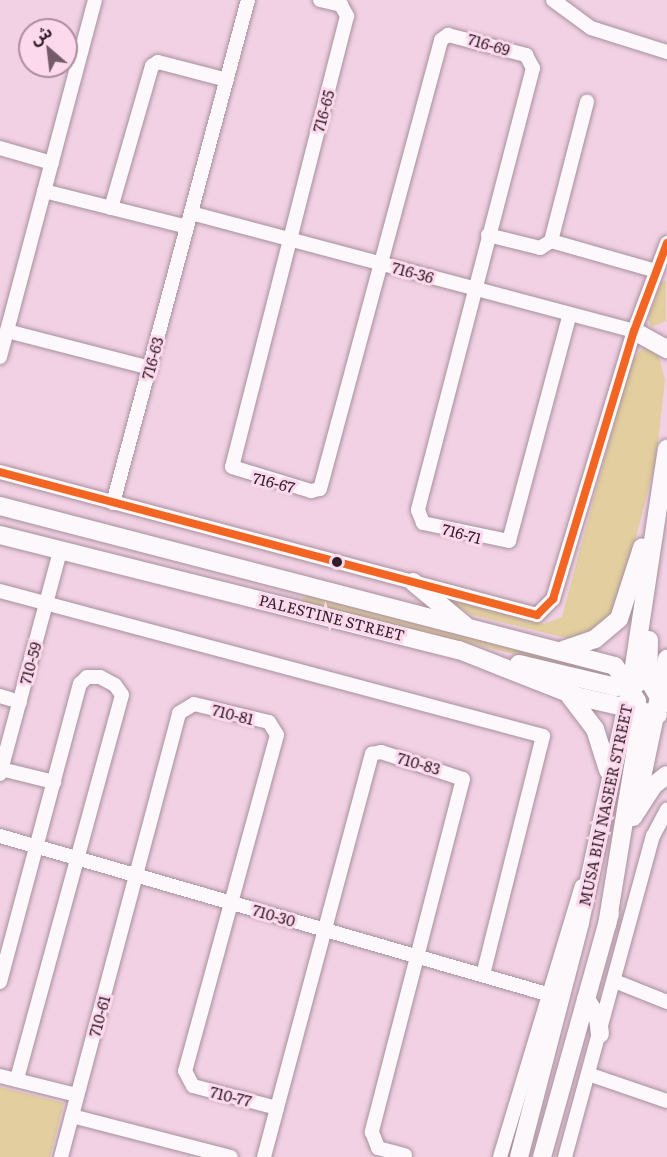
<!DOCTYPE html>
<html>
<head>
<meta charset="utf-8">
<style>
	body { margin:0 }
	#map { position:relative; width:667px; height:1157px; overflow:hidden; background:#f1d1e3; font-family:Literata,"Noto Sans Arabic",serif }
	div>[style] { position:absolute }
	.green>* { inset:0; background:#e2ce9e }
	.roads { filter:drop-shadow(0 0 2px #a7909d) drop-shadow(0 0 2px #a7909d) }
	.minor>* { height:14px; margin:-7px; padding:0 7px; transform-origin:7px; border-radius:7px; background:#fdf8fb }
	.major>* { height:18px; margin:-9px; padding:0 9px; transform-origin:9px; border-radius:9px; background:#fdf8fb }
	.bus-1>* { height:8px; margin:-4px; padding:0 4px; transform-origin:4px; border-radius:4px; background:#f26522 }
	.dots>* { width:16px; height:16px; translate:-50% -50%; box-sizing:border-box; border:3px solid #fcd9ec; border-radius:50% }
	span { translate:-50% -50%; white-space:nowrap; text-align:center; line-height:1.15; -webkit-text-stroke:6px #fcd9ec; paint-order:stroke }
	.street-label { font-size:15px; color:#311c28 }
	.north { position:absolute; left:18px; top:18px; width:60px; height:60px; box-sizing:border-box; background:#fcd9ec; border:2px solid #ab8d9e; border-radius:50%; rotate:332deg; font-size:16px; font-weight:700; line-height:24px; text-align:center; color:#311c28 }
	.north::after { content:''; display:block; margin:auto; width:21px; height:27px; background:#745b69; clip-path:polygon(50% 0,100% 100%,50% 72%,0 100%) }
</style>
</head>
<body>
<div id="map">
	<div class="green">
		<i style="clip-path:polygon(666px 281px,666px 321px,651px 327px,648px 318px,661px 282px)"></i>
		<i style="clip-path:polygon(646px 345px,659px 357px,665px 380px,656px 460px,617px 610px,595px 630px,571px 639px,472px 615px,450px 602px,450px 598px,454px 599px,544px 624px,562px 617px,631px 360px)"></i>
		<i style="clip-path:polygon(307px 594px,609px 671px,615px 678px,300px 603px)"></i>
		<i style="clip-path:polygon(0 1087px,64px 1103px,50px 1157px,0 1157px)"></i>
	</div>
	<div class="roads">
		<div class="minor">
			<i style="left:320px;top:0;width:22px;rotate:13deg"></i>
			<i style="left:341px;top:5px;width:13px;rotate:61deg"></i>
			<i style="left:347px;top:16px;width:465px;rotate:104.3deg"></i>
			<i style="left:232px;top:467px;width:83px;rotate:16.9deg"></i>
			<i style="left:311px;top:491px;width:9px;rotate:-13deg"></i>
			<i style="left:320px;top:489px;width:465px;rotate:-74.9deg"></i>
			<i style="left:441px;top:40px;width:9px;rotate:-36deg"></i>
			<i style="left:448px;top:35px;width:81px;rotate:14.4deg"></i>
			<i style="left:526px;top:55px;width:15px;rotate:62deg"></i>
			<i style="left:533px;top:68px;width:457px;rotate:104.6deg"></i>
			<i style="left:418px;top:510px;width:14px;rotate:69deg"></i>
			<i style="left:423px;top:523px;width:88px;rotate:11.8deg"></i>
			<i style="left:509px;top:541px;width:235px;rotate:-75deg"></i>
			<i style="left:553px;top:0;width:47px;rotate:36.4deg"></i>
			<i style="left:591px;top:28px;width:80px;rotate:17.5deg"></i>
			<i style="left:0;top:148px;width:54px;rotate:16.1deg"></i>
			<i style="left:44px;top:191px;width:147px;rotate:14.1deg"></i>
			<i style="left:111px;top:208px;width:148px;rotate:-73.9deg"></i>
			<i style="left:152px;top:66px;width:7px;rotate:-34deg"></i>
			<i style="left:158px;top:62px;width:71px;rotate:14.6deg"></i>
			<i style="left:191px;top:213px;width:458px;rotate:14.9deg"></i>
			<i style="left:488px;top:235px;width:54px;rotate:14deg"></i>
			<i style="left:540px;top:248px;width:13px;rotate:-32deg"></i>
			<i style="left:551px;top:241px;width:109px;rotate:15.9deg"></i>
			<i style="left:551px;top:241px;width:144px;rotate:-75.5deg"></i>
			<i style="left:7px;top:331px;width:148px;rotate:14.5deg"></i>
			<i style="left:0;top:357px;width:369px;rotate:-75.1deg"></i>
			<i style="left:0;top:472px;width:556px;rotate:14.91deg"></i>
			<i style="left:537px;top:615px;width:23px;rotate:-45deg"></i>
			<i style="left:553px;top:599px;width:280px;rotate:-73.2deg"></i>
			<i style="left:634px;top:331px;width:94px;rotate:-69.4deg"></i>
			<i style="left:113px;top:503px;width:521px;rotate:-74.98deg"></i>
			<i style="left:0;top:591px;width:562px;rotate:14.95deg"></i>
			<i style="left:543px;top:736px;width:246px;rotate:104.1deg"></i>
			<i style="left:0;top:696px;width:21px;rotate:17deg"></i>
			<i style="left:1px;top:769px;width:55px;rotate:13.8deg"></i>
			<i style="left:0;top:774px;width:230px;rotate:-74.9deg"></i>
			<i style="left:0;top:836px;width:569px;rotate:16.11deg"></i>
			<i style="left:0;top:982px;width:309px;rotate:-75deg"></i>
			<i style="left:80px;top:684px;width:10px;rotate:-45deg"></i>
			<i style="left:87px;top:677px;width:13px"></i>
			<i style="left:100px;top:677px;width:17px;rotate:28deg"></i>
			<i style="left:115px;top:685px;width:12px;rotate:55deg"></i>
			<i style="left:122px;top:695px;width:399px;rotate:105.3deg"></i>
			<i style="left:617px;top:982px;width:54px;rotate:21.8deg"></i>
			<i style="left:588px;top:1074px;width:83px;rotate:18.9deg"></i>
			<i style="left:0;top:1076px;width:79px;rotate:13.9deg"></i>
			<i style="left:72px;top:1116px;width:164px;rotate:14.5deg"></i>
			<i style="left:61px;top:1157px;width:459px;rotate:-75.1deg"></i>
			<i style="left:179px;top:713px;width:17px;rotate:-31deg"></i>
			<i style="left:194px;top:704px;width:77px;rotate:13.5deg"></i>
			<i style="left:269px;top:722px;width:15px;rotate:58deg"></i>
			<i style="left:277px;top:735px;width:348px;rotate:105.3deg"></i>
			<i style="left:185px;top:1071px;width:17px;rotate:62deg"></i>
			<i style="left:193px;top:1086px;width:87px;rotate:14.7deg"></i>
			<i style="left:277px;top:1108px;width:367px;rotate:-75deg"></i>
			<i style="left:372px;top:754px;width:9px;rotate:-13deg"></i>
			<i style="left:381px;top:752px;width:86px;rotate:18.2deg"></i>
			<i style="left:463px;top:779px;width:365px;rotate:104.5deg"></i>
			<i style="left:372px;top:1132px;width:17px;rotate:69deg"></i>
			<i style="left:378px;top:1148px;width:28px;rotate:15deg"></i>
			<i style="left:264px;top:1157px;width:51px;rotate:-75.1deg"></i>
			<i style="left:500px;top:1157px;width:283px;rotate:-73.2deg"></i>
			<i style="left:565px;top:1157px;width:333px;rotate:-74.7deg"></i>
			<i style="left:653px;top:836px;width:30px;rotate:-62deg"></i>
		</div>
		<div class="major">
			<i style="left:634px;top:331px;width:38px;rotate:29deg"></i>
			<i style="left:0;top:506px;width:635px;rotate:14.58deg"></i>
			<i style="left:615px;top:666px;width:41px;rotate:57.8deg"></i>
			<i style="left:637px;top:701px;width:29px;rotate:86deg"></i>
			<i style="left:639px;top:730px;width:198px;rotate:99.3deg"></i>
			<i style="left:0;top:535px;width:473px;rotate:14.1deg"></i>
			<i style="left:459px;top:650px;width:126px;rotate:21.5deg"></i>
			<i style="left:576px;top:696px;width:84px;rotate:13deg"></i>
			<i style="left:413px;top:582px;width:69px;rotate:39.7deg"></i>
			<i style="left:649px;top:640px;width:39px;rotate:91deg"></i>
			<i style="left:648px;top:679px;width:29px;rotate:59deg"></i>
			<i style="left:563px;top:650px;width:34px;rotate:-19deg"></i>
			<i style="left:595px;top:639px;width:31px;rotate:-40deg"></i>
			<i style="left:619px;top:619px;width:75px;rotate:-72.1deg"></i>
			<i style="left:519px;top:664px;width:100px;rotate:13.3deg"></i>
			<i style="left:616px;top:687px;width:22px;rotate:-10deg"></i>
			<i style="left:569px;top:695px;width:43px;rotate:52.6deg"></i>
			<i style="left:595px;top:729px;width:43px;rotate:72.4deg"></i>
			<i style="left:640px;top:787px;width:131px;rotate:-78.1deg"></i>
			<i style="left:633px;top:817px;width:38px;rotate:-57deg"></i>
			<i style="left:654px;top:785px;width:16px;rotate:-38deg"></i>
			<i style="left:586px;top:999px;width:22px;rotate:58deg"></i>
			<i style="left:598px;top:1018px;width:16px;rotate:83deg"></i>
			<i style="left:519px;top:1157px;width:243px;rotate:-75.4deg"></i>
			<i style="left:580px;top:922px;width:241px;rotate:-77.8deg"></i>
			<i style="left:631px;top:686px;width:240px;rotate:-81.4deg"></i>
			<i style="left:542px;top:1157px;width:253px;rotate:-74.4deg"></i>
		</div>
	</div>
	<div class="bus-1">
		<i style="left:0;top:472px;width:556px;rotate:14.91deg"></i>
		<i style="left:537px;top:615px;width:23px;rotate:-45deg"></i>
		<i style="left:553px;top:599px;width:280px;rotate:-73.2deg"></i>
		<i style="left:634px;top:331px;width:94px;rotate:-69.4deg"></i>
	</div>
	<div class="dots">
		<i style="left:337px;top:562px;background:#311c28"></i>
	</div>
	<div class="street-label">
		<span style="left:489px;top:44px;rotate:16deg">716-69</span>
		<span style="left:323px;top:111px;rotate:-75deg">716-65</span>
		<span style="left:413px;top:272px;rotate:15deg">716-36</span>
		<span style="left:152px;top:358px;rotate:-75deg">716-63</span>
		<span style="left:274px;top:482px;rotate:14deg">716-67</span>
		<span style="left:462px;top:533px;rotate:15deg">716-71</span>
		<span style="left:332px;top:617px;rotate:14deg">PALESTINE STREET</span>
		<span style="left:30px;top:663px;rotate:-75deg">710-59</span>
		<span style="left:233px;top:714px;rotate:14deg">710-81</span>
		<span style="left:419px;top:763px;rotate:16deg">710-83</span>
		<span style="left:605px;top:805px;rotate:-78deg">MUSA BIN NASEER STREET</span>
		<span style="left:274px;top:915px;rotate:16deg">710-30</span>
		<span style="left:99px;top:1016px;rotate:-75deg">710-61</span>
		<span style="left:231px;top:1096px;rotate:14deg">710-77</span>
	</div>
	<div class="north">ش</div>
</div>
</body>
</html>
